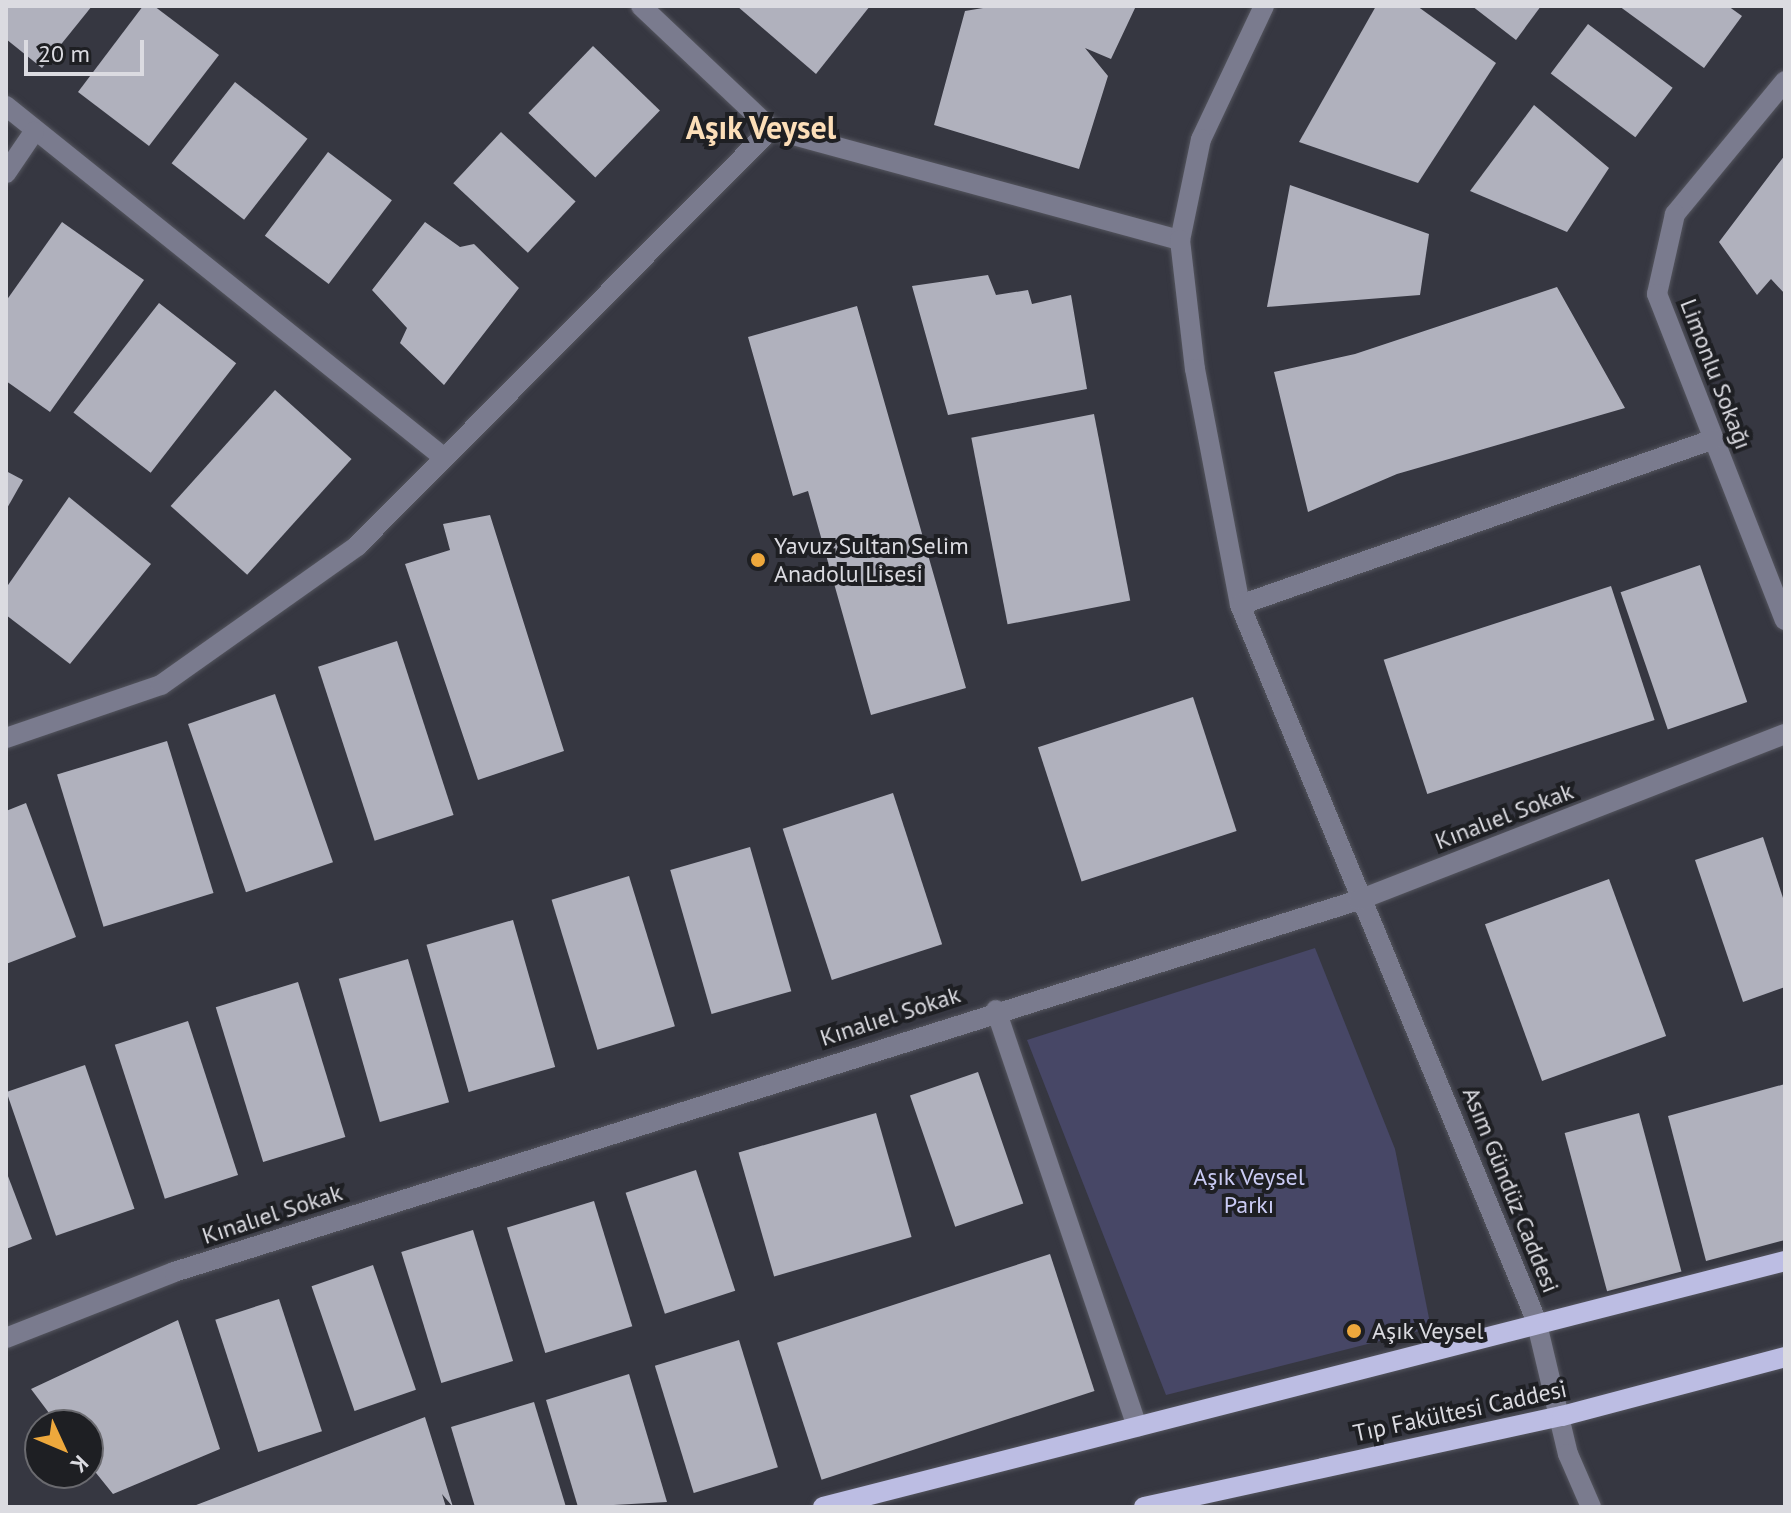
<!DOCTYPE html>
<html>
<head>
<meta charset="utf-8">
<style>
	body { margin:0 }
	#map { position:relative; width:1791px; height:1513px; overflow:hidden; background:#363741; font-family:"PT Sans",sans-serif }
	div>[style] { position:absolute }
	.green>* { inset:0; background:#474766 }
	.building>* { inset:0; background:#b0b1bd; transform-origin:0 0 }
	.roads { filter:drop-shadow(0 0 2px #54555e) drop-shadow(0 0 2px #54555e) }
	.minor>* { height:20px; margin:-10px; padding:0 10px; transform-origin:10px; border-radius:10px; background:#7a7b8e }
	.major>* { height:20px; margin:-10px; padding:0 10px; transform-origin:10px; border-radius:10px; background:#bcbde3 }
	.dots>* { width:22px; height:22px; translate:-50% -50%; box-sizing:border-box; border:4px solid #1e1f23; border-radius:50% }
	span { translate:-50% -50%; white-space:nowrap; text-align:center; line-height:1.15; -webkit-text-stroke:8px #1e1f23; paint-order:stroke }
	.street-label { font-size:24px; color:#dbdbe1 }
	.poi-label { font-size:24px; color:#dbdbe1 }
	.left { translate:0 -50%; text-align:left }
	.park-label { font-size:24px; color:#cacbf4 }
	.district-label { font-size:32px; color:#fcdeb8; font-weight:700 }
	.frame { position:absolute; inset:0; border:8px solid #dbdbe1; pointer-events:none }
	.north { position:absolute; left:24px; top:1409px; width:80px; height:80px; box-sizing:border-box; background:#1e1f23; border:2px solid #6a6a6f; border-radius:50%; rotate:134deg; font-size:22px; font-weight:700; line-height:32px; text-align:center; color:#dbdbe1 }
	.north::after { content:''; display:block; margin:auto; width:28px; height:36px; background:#eea83c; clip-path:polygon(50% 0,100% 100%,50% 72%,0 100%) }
	.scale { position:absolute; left:24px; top:40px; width:120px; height:36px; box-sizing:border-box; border:4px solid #dbdbe1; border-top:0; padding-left:10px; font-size:24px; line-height:28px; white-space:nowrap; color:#dbdbe1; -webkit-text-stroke:6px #1e1f23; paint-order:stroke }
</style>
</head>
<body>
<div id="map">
	<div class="green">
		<i style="clip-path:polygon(1315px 948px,1395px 1149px,1431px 1328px,1166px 1395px,1027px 1040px)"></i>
	</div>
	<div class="building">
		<i style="clip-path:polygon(6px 6px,92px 6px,42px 68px,6px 39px)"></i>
		<i style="clip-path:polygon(143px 6px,154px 6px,219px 55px,149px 146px,78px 92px)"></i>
		<i style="clip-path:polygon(737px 6px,870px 6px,816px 74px)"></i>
		<i style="clip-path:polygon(995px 6px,1136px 6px,1111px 59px,1085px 48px,1108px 76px,1079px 169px,934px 125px,965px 11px)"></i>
		<i style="clip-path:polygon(1376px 6px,1417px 6px,1496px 63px,1418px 183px,1299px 142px)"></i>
		<i style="clip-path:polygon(1472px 6px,1541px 6px,1516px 40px)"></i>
		<i style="clip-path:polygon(1619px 6px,1728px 6px,1742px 16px,1704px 68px)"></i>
		<i style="left:1588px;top:24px;width:106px;height:62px;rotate:37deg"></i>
		<i style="left:593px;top:46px;width:93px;height:93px;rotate:44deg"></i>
		<i style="left:235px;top:82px;width:92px;height:103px;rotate:38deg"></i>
		<i style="clip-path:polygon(1534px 105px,1609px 168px,1567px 232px,1470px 191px)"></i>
		<i style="left:501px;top:132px;width:102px;height:70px;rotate:43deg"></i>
		<i style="left:328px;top:152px;width:80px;height:105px;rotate:37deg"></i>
		<i style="clip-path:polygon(1785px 155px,1785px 294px,1771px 279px,1757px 295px,1719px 242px)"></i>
		<i style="clip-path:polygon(1290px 185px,1429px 234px,1420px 295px,1267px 307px)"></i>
		<i style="clip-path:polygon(62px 222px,144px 280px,50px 412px,6px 381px,6px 301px)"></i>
		<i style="clip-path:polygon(425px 222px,460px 247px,474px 244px,519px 288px,444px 385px,400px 343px,407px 328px,372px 290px)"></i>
		<i style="clip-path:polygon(988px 275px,996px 295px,1028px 290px,1032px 304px,1071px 295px,1087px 389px,948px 415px,912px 286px)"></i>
		<i style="clip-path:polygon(1557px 287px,1625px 408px,1397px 474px,1308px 512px,1274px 372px,1355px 354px)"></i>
		<i style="left:159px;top:303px;width:98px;height:139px;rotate:38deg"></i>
		<i style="clip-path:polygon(857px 306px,966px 688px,871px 715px,808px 491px,793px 496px,748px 337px)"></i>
		<i style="left:275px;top:390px;width:103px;height:156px;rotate:42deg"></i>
		<i style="left:1094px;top:414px;width:190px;height:125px;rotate:79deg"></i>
		<i style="clip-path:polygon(6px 471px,23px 480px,6px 510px)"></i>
		<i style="clip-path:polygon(69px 497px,151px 564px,70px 664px,6px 615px,6px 588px)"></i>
		<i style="clip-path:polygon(490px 515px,564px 751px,478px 780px,405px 564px,450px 550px,443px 524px)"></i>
		<i style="left:1700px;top:565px;width:145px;height:84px;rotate:71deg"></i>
		<i style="left:1611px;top:586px;width:141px;height:239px;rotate:72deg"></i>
		<i style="left:397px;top:641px;width:183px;height:83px;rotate:72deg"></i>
		<i style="left:275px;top:694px;width:178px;height:92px;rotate:71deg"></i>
		<i style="left:1193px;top:697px;width:141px;height:163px;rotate:72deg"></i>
		<i style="left:167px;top:741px;width:159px;height:115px;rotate:73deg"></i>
		<i style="left:893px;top:793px;width:159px;height:116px;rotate:72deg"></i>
		<i style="clip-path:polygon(26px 803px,76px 937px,6px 964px,6px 811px)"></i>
		<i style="clip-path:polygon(1763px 837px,1785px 904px,1785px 987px,1743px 1002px,1695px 860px)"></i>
		<i style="left:750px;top:847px;width:150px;height:83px;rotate:74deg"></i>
		<i style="left:629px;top:876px;width:157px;height:81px;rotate:73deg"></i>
		<i style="left:1609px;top:879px;width:167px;height:132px;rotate:70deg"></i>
		<i style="left:513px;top:920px;width:153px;height:90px;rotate:74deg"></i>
		<i style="left:408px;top:959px;width:149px;height:72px;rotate:74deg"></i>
		<i style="left:298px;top:982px;width:162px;height:86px;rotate:73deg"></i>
		<i style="left:188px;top:1021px;width:162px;height:77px;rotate:72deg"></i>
		<i style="left:85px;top:1065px;width:152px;height:83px;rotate:71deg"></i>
		<i style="left:978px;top:1072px;width:139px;height:72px;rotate:71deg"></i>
		<i style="clip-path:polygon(1785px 1084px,1785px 1240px,1706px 1261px,1668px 1116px)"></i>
		<i style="left:876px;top:1113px;width:129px;height:143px;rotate:74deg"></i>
		<i style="left:1639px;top:1113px;width:164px;height:77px;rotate:75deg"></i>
		<i style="left:696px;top:1170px;width:127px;height:74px;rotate:72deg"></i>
		<i style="clip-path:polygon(6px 1171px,32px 1239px,6px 1249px)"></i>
		<i style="left:594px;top:1201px;width:131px;height:91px;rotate:73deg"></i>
		<i style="left:473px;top:1230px;width:137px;height:75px;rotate:73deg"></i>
		<i style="left:1050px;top:1254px;width:144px;height:287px;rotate:72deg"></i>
		<i style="left:373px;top:1265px;width:132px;height:65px;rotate:71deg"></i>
		<i style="left:279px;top:1299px;width:139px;height:67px;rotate:72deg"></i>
		<i style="clip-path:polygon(178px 1320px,220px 1449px,113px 1494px,88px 1463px,88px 1425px,58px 1425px,31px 1389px)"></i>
		<i style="left:739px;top:1340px;width:133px;height:88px;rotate:73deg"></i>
		<i style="clip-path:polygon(629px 1374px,667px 1502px,578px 1507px,546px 1400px)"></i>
		<i style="clip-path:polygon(534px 1402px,566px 1507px,475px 1507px,451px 1427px)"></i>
		<i style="clip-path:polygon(425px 1417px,453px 1507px,442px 1494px,446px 1507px,191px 1507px)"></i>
	</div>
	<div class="roads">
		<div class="minor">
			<i style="left:641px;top:6px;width:179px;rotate:43.4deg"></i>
			<i style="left:771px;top:129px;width:424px;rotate:15.2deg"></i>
			<i style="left:1264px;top:6px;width:147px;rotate:115.3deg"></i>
			<i style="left:1201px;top:139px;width:103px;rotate:101.7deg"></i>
			<i style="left:1180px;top:240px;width:130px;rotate:83.4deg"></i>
			<i style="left:1195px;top:369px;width:240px;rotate:79.2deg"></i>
			<i style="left:1240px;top:605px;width:774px;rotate:67.51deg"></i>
			<i style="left:1536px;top:1320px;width:138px;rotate:76.6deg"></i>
			<i style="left:1568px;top:1454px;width:58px;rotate:66.5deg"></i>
			<i style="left:1785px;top:81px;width:173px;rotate:129.6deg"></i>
			<i style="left:1675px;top:214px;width:82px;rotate:102.7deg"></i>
			<i style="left:1657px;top:294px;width:350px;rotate:68.6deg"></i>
			<i style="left:6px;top:106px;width:561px;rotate:38.77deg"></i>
			<i style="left:6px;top:173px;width:50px;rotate:-55.7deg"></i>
			<i style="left:1240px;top:605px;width:502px;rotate:-19.3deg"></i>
			<i style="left:6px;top:738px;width:164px;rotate:-18.9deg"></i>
			<i style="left:161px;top:685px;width:240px;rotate:-35.3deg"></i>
			<i style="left:357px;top:546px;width:588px;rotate:-45.21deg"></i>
			<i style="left:996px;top:1010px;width:440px;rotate:71.3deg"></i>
			<i style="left:6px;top:1338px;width:180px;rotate:-21.4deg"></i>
			<i style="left:174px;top:1272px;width:1242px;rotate:-17.43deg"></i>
			<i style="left:1359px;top:900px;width:457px;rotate:-21.3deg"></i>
		</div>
		<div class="major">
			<i style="left:823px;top:1507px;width:993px;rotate:-14.34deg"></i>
			<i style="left:1144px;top:1507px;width:428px;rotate:-12.3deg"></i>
			<i style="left:1562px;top:1416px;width:231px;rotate:-14.8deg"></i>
		</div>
	</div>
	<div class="dots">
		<i style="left:758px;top:560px;background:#eea83c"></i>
		<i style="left:1354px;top:1331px;background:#eea83c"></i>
	</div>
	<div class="street-label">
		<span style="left:1716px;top:374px;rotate:69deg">Limonlu Sokağı</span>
		<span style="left:1504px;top:816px;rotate:-21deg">Kınalıel Sokak</span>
		<span style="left:890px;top:1016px;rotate:-18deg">Kınalıel Sokak</span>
		<span style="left:1511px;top:1190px;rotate:68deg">Asım Gündüz Caddesi</span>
		<span style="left:272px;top:1214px;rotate:-18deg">Kınalıel Sokak</span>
		<span style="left:1460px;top:1411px;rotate:-12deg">Tıp Fakültesi Caddesi</span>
	</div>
	<div class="poi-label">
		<span class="left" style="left:774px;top:560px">Yavuz Sultan Selim<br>Anadolu Lisesi</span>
		<span class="left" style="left:1372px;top:1331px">Aşık Veysel</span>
	</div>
	<div class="park-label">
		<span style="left:1249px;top:1191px">Aşık Veysel<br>Parkı</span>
	</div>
	<div class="district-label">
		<span style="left:761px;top:127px">Aşık Veysel</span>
	</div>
	<div class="frame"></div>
	<div class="north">K</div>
	<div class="scale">20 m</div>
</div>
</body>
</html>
